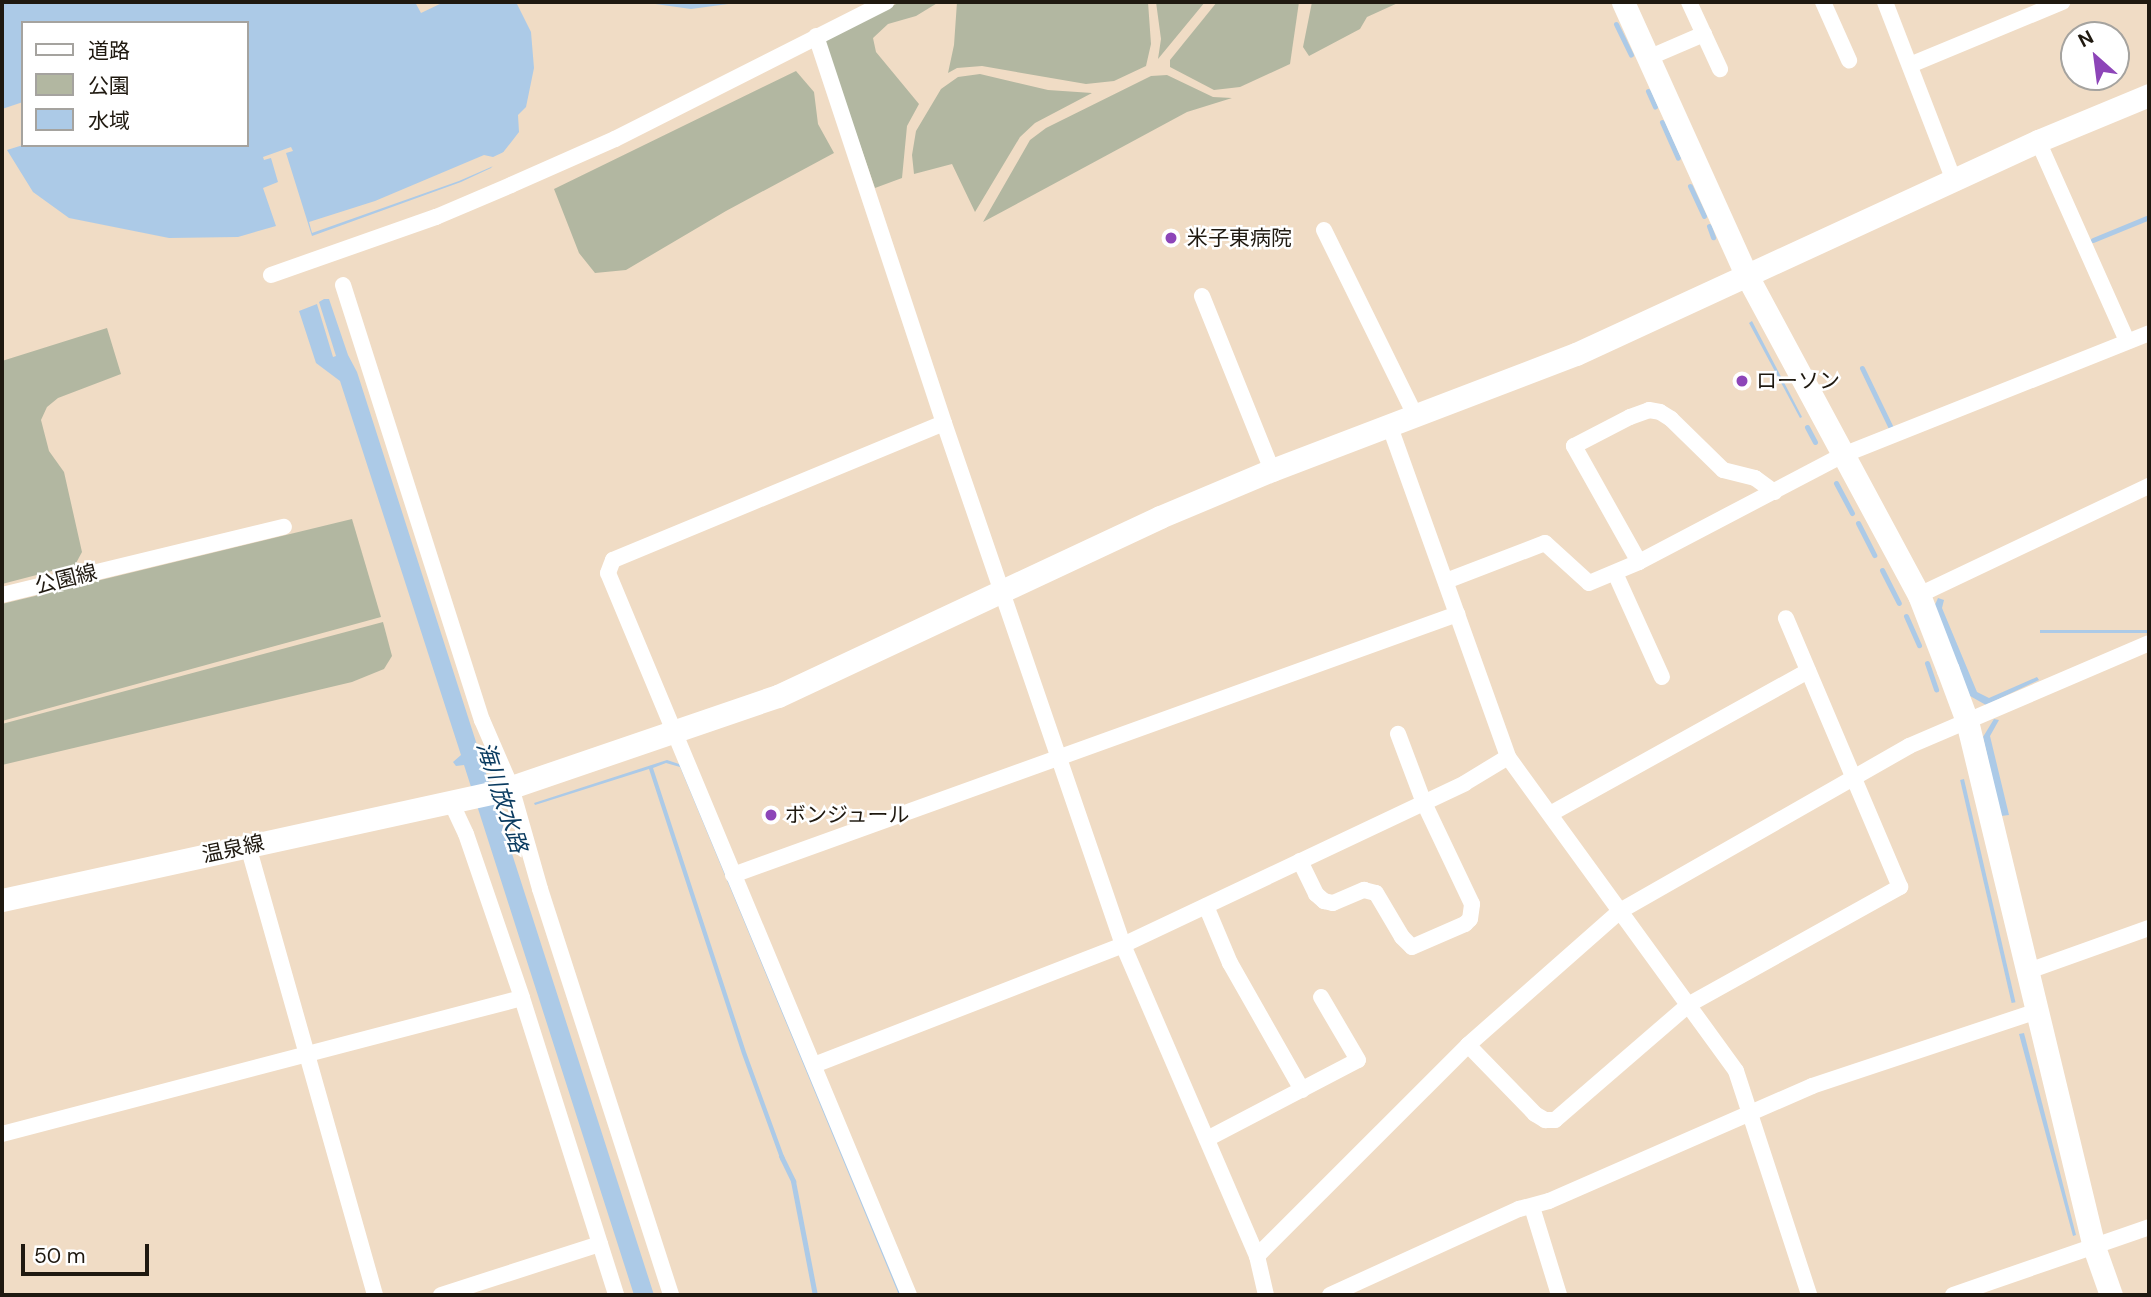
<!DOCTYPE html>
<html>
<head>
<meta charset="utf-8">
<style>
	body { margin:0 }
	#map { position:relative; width:2151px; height:1297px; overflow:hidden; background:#f0dcc5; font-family:"DM Sans","Noto Sans JP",sans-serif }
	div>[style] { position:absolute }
	.green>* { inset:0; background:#b2b7a1 }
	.water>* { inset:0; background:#accae7; transform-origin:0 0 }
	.pier>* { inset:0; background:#f0dcc5 }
	.stream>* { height:5px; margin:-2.5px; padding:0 2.5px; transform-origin:2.5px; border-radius:2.5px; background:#accae7 }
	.street>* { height:16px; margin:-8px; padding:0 8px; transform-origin:8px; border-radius:8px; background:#fff }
	.secondary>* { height:23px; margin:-11.5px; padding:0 11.5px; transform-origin:11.5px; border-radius:11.5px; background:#fff }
	.dots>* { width:19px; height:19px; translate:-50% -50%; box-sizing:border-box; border:4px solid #fff; border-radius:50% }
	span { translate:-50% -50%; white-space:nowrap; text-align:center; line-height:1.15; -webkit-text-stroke:5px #fff; paint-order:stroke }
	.poi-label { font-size:21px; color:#1f1910 }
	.left { translate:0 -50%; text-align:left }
	.street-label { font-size:21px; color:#1f1910 }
	.water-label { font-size:23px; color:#093a5f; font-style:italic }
	.frame { position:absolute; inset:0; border:4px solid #1f1910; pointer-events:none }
	.legend { position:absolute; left:21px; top:21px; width:228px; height:126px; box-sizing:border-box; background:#fff; border:2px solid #a5a39f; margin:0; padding:9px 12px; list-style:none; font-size:21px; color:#1f1910 }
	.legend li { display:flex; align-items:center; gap:14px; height:35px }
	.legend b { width:35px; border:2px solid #a5a39f }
	.north { position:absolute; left:2060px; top:21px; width:70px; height:70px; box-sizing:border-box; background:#fff; border:2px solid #a5a39f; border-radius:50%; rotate:332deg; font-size:19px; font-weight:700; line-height:28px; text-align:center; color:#1f1910 }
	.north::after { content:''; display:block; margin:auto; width:24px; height:32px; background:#8d45b8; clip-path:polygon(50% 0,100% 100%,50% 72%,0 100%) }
	.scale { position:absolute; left:21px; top:1244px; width:128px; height:32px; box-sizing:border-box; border:4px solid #1f1910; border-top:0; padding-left:9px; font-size:21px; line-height:24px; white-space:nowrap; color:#1f1910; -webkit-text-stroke:5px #fff; paint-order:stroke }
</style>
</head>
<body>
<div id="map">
	<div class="green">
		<i style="clip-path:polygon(900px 2px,939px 2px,916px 16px,888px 24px,873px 38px,876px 52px,919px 104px,907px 126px,902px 178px,875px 188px,824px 41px)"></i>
		<i style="clip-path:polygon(957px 2px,1148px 2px,1151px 44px,1146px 66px,1114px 81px,1086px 84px,982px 66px,957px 68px,948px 73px,954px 45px)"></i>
		<i style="clip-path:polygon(1156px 2px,1205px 2px,1158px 59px,1161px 39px)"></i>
		<i style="clip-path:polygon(1217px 2px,1299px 2px,1290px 64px,1240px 87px,1214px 90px,1170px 67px,1170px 60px)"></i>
		<i style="clip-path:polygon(1312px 2px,1400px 2px,1367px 17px,1360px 29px,1309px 56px,1303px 47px)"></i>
		<i style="clip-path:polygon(796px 71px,814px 92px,818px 124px,834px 153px,726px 211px,626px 270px,595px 273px,579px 253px,554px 189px)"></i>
		<i style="clip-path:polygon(980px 74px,1048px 90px,1092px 93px,1035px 123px,1020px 137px,975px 212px,952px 164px,914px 174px,912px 155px,916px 131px,941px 89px,958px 77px)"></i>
		<i style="clip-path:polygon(1167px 75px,1213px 97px,1232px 98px,1187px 112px,983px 222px,1030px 140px,1046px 128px,1151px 76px)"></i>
		<i style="clip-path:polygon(107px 328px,121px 374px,58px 398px,47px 407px,41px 420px,49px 451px,64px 472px,82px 552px,75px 565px,2px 584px,2px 361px)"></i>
		<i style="clip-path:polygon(352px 519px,381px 617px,2px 721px,2px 604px)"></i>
		<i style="clip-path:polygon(383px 622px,392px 656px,384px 669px,352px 682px,2px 765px,2px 724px)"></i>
	</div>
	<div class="water">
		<i style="clip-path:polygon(2px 2px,415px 2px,421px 13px,444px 2px,516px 2px,531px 32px,534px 68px,526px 107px,518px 115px,519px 132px,491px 168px,461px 182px,312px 236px,286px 153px,293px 151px,291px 147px,263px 157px,264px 160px,271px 158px,278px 182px,263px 188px,276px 226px,238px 237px,169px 238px,69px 218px,33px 192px,7px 150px,23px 145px,247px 145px,247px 23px,23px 23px,23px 102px,2px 109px)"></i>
		<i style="clip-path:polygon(641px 2px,743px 2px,691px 9px)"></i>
		<i style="clip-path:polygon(324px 299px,329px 299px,348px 355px,357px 372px,654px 1295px,634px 1295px,464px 765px,456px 766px,453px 762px,461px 755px,340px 381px,316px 363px,299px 311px,317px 304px,333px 357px,336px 356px,319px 302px)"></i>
		<i style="clip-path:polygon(1752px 321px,1802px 417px,1800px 418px,1749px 323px)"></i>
		<i style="clip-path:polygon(1938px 598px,1944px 600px,1942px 608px,1977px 692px,1989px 698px,2037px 677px,2039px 680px,1986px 705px,1970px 696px,1934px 607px)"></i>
		<i style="left:2149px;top:630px;width:3px;height:109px;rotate:90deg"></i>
		<i style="clip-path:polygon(1994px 719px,1999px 720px,1990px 736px,2009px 815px,2001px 816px,1983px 737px)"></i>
		<i style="clip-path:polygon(667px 760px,682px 765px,903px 1295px,899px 1295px,680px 767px,666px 763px,653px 768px,746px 1052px,785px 1159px,781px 1161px,742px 1054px,649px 769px,535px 805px,534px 803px)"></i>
		<i style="left:1964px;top:779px;width:229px;height:4px;rotate:77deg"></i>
		<i style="clip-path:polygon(2024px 1033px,2076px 1235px,2073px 1236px,2019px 1034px)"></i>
	</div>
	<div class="pier">
		<i style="clip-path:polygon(508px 150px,498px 164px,459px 181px,312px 233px,309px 222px,375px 201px,484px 155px,493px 157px)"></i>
	</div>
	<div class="stream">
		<i style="left:1616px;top:24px;width:34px;rotate:64deg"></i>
		<i style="left:1648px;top:91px;width:17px;rotate:66deg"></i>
		<i style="left:1662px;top:122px;width:39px;rotate:66deg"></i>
		<i style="left:1690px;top:186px;width:33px;rotate:65deg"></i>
		<i style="left:1709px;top:226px;width:12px;rotate:70deg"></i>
		<i style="left:2093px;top:240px;width:61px;rotate:-22.3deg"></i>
		<i style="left:1862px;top:368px;width:67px;rotate:64.2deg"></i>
		<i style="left:1807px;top:427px;width:17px;rotate:62deg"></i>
		<i style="left:1836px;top:483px;width:34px;rotate:62deg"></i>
		<i style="left:1858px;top:523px;width:36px;rotate:63deg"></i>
		<i style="left:1882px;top:570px;width:37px;rotate:63deg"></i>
		<i style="left:1906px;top:616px;width:32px;rotate:66deg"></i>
		<i style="left:1927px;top:663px;width:28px;rotate:71deg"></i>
		<i style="left:781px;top:1156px;width:28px;rotate:64deg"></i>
		<i style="left:793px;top:1181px;width:116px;rotate:79.1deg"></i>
	</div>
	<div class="street">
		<i style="left:1689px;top:2px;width:74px;rotate:65.2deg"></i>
		<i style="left:1823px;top:2px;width:64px;rotate:65.9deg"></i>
		<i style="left:1885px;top:2px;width:192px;rotate:68.9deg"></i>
		<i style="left:816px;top:36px;width:408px;rotate:71.7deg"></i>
		<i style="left:944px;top:423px;width:552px;rotate:71.07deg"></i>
		<i style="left:1123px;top:945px;width:339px;rotate:66.7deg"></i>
		<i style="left:1257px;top:1256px;width:40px;rotate:77deg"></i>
		<i style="left:1648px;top:58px;width:61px;rotate:-23.2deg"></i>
		<i style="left:1910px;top:65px;width:165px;rotate:-22.5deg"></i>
		<i style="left:2038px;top:141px;width:219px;rotate:66deg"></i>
		<i style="left:1324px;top:230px;width:208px;rotate:63.8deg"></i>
		<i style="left:271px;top:275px;width:175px;rotate:-19.4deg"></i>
		<i style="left:436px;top:217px;width:82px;rotate:-23.1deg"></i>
		<i style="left:511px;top:185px;width:114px;rotate:-23.9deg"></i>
		<i style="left:615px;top:139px;width:304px;rotate:-26.8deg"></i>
		<i style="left:343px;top:285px;width:457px;rotate:72.3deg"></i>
		<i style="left:482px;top:720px;width:73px;rotate:66.6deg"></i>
		<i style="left:511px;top:787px;width:106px;rotate:74.1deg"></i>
		<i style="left:540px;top:889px;width:427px;rotate:72.1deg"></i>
		<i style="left:1202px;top:296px;width:188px;rotate:68.1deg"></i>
		<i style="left:1390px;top:427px;width:350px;rotate:70.3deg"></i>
		<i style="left:1508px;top:757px;width:388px;rotate:54deg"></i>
		<i style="left:1736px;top:1071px;width:236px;rotate:71.9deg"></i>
		<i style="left:1639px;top:562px;width:133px;rotate:-119.3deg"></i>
		<i style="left:1574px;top:446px;width:63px;rotate:-27.4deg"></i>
		<i style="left:1630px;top:417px;width:20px;rotate:-20deg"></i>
		<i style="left:1649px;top:410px;width:11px;rotate:10deg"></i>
		<i style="left:1660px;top:412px;width:13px;rotate:32deg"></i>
		<i style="left:1671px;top:419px;width:73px;rotate:44.4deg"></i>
		<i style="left:1723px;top:470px;width:33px;rotate:14deg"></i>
		<i style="left:1755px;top:478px;width:24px;rotate:36deg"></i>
		<i style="left:1615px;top:573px;width:114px;rotate:65.7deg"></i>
		<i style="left:1446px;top:581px;width:106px;rotate:-21deg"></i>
		<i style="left:1545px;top:543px;width:59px;rotate:42.3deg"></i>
		<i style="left:1589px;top:583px;width:54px;rotate:-22.8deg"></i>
		<i style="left:1639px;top:562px;width:230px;rotate:-27.7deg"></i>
		<i style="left:1843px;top:455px;width:329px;rotate:-21.7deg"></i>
		<i style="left:2px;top:595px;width:290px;rotate:-13.6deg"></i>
		<i style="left:1919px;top:595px;width:255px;rotate:-25.4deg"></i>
		<i style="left:451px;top:802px;width:35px;rotate:65deg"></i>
		<i style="left:466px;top:834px;width:173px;rotate:71.1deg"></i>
		<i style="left:522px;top:998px;width:312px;rotate:72.4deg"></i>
		<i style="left:1550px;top:814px;width:295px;rotate:-29deg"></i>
		<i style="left:248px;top:846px;width:467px;rotate:74.2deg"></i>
		<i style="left:1300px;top:861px;width:37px;rotate:64deg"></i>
		<i style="left:1316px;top:894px;width:11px;rotate:41deg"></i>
		<i style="left:1324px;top:901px;width:9px;rotate:13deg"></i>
		<i style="left:1333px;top:903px;width:34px;rotate:-23deg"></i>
		<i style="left:1364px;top:890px;width:12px;rotate:14deg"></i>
		<i style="left:1376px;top:893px;width:51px;rotate:59.4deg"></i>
		<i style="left:1402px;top:937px;width:14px;rotate:45deg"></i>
		<i style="left:1412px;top:947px;width:58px;rotate:-23.5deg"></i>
		<i style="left:1465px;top:924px;width:7px;rotate:-45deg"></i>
		<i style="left:1470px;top:919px;width:15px;rotate:-82deg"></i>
		<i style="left:1472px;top:904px;width:112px;rotate:-115.4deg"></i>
		<i style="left:1424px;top:803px;width:74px;rotate:-110.6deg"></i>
		<i style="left:733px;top:875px;width:770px;rotate:-19.82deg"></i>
		<i style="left:1206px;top:906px;width:62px;rotate:67.2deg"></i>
		<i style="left:1230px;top:963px;width:146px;rotate:60.4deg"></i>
		<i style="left:2026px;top:972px;width:131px;rotate:-19.7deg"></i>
		<i style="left:1468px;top:1045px;width:96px;rotate:45.8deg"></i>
		<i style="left:1535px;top:1114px;width:12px;rotate:31deg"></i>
		<i style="left:1545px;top:1120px;width:10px"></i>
		<i style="left:1555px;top:1120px;width:176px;rotate:-40.8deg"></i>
		<i style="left:1688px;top:1005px;width:243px;rotate:-29.1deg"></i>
		<i style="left:1900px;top:887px;width:292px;rotate:-113deg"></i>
		<i style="left:814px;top:1065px;width:331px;rotate:-21.2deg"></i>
		<i style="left:1123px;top:945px;width:378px;rotate:-25.3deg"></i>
		<i style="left:1465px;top:783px;width:50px;rotate:-31.2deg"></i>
		<i style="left:2px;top:1134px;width:537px;rotate:-14.66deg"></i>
		<i style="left:1207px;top:1139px;width:170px;rotate:-27.6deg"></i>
		<i style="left:1358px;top:1060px;width:73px;rotate:-120.4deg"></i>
		<i style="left:1532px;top:1207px;width:92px;rotate:72.9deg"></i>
		<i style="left:1257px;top:1256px;width:298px;rotate:-45deg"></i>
		<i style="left:1468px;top:1045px;width:203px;rotate:-41.4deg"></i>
		<i style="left:1620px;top:911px;width:333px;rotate:-29.7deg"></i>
		<i style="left:1909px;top:746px;width:261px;rotate:-23.2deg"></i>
		<i style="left:441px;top:1295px;width:167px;rotate:-17.8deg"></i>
		<i style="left:909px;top:1295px;width:782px;rotate:-112.63deg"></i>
		<i style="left:608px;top:573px;width:14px;rotate:-69deg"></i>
		<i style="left:613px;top:560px;width:358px;rotate:-22.5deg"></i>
		<i style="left:1330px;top:1295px;width:208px;rotate:-24.5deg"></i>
		<i style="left:1519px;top:1209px;width:31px;rotate:-15deg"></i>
		<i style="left:1549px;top:1201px;width:287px;rotate:-23.6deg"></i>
		<i style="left:1812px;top:1086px;width:235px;rotate:-18.4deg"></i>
		<i style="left:1953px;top:1295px;width:207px;rotate:-19.1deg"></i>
	</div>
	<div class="secondary">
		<i style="left:1623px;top:2px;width:299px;rotate:65.7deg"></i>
		<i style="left:1746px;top:274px;width:365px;rotate:61.7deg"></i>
		<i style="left:1919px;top:595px;width:80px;rotate:68.9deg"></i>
		<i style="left:1948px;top:670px;width:54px;rotate:69.6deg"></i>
		<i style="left:1967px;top:721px;width:541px;rotate:76.43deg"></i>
		<i style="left:2094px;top:1247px;width:51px;rotate:70.5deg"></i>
		<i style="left:2px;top:900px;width:510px;rotate:-12.35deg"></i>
		<i style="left:500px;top:791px;width:294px;rotate:-18.9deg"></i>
		<i style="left:778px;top:696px;width:422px;rotate:-25.1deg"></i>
		<i style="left:1160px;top:517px;width:121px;rotate:-22.8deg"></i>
		<i style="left:1272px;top:470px;width:325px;rotate:-20.9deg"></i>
		<i style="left:1576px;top:354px;width:509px;rotate:-24.75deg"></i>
		<i style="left:2038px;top:141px;width:120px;rotate:-22.5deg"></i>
	</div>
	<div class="dots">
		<i style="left:1171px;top:238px;background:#8d45b8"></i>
		<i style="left:1742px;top:381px;background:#8d45b8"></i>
		<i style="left:771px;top:815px;background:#8d45b8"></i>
	</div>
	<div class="poi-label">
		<span class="left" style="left:1187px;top:238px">米子東病院</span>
		<span class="left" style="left:1756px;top:381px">ローソン</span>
		<span class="left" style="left:785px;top:815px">ボンジュール</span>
	</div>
	<div class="street-label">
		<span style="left:66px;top:579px;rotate:-14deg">公園線</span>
		<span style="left:233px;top:849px;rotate:-12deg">温泉線</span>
	</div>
	<div class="water-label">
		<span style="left:502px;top:797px;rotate:72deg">海川放水路</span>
	</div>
	<div class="frame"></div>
	<ul class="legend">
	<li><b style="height:9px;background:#fff"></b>道路</li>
	<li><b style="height:19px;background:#b2b7a1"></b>公園</li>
	<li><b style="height:19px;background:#accae7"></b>水域</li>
	</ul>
	<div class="north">N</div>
	<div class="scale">50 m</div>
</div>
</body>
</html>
